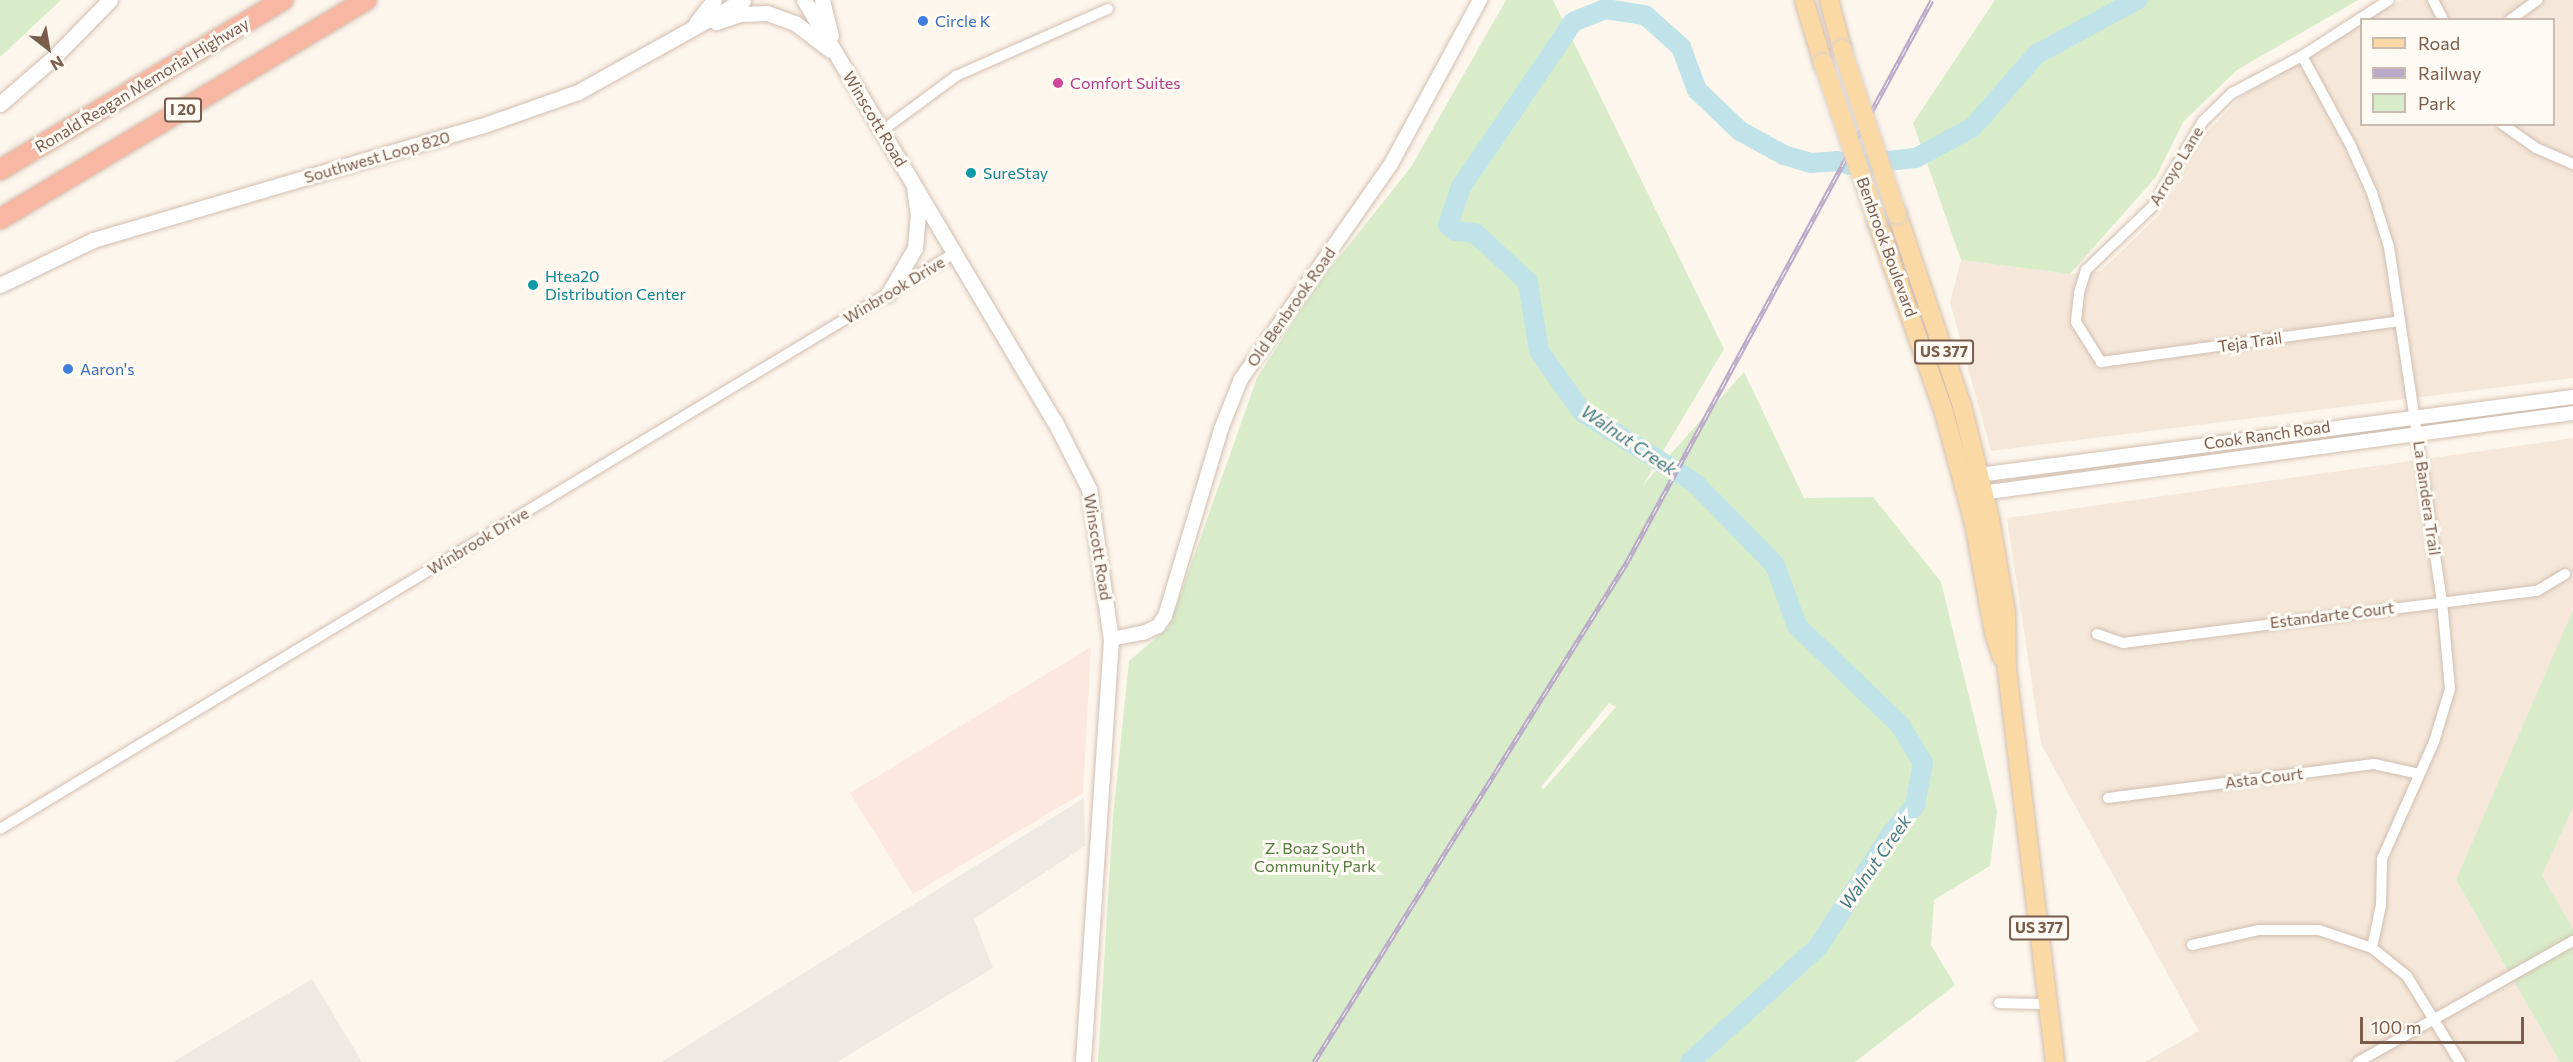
<!DOCTYPE html>
<html>
<head>
<meta charset="utf-8">
<style>
	body { margin:0 }
	#map { position:relative; width:2573px; height:1062px; overflow:hidden; background:#fdf6ec; font-family:Commissioner,sans-serif }
	div>[style] { position:absolute }
	.residential>* { inset:0; background:#f5e8da }
	.commercial>* { inset:0; background:#fde8e0 }
	.industrial>* { inset:0; background:#efe9e4 }
	.green>* { inset:0; background:#d8ecc9 }
	.river>* { height:20px; margin:-10px; padding:0 10px; transform-origin:10px; border-radius:10px; background:#bfe3e8 }
	.roads { filter:drop-shadow(0 0 2px #d1beb0) drop-shadow(0 0 2px #d1beb0) }
	.minor>* { height:10px; margin:-5px; padding:0 5px; transform-origin:5px; border-radius:5px; background:#fff }
	.tertiary>* { height:14px; margin:-7px; padding:0 7px; transform-origin:7px; border-radius:7px; background:#fff }
	.secondary>* { height:15px; margin:-7.5px; padding:0 7.5px; transform-origin:7.5px; border-radius:7.5px; background:#fff }
	.primary>* { height:18px; margin:-9px; padding:0 9px; transform-origin:9px; border-radius:9px; background:#fbd9a5 }
	.motorway>* { height:20px; margin:-10px; padding:0 10px; transform-origin:10px; border-radius:10px; background:#f7b7a3 }
	.rail>* { height:5px; margin-top:-2.5px; transform-origin:0; background:repeating-linear-gradient(90deg,#fffaf3 0 9px,#b9a8c9 0 18px); box-sizing:border-box; border-block:2px solid #b9a8c9 }
	.bridges { filter:drop-shadow(0 0 2px #dad1cd) drop-shadow(0 0 2px #dad1cd) }
	.primary-bridge>* { height:18px; margin:-9px; padding:0 9px; transform-origin:9px; border-radius:9px; background:#fbd9a5 }
	.dots>* { width:16px; height:16px; translate:-50% -50%; box-sizing:border-box; border:3px solid #fffaf3; border-radius:50% }
	span { translate:-50% -50%; white-space:nowrap; text-align:center; line-height:1.15; -webkit-text-stroke:6px #fffaf3; paint-order:stroke }
	.shield-label span { padding:2px 4px; background:#fffaf3; border:2px solid; border-radius:4px; -webkit-text-stroke-width:0 }
	.shield-label { font-size:15px; color:#7a5c4d; font-weight:700 }
	.shop-label { font-size:16px; color:#366cbe }
	.left { translate:0 -50%; text-align:left }
	.hotel-label { font-size:16px; color:#b23c85 }
	.street-label { font-size:16px; color:#7a5c4d }
	.culture-label { font-size:16px; color:#0d838f }
	.park-label { font-size:16px; color:#537a41 }
	.water-label { font-size:18px; color:#437c86; font-style:italic }
	.legend { position:absolute; left:2360px; top:18px; width:195px; height:108px; box-sizing:border-box; background:#fffaf3; border:2px solid #cabbb1; margin:0; padding:8px 10px; list-style:none; font-size:18px; color:#7a5c4d }
	.legend li { display:flex; align-items:center; gap:12px; height:30px }
	.legend b { width:30px; border:2px solid #cabbb1 }
	.north { position:absolute; left:18px; top:18px; width:60px; height:60px; -webkit-text-stroke:4px #fffaf3; paint-order:stroke; rotate:149deg; font-size:16px; font-weight:700; line-height:24px; text-align:center; color:#7a5c4d }
	.north::after { content:''; display:block; margin:auto; width:21px; height:27px; background:#7a5c4d; clip-path:polygon(50% 0,100% 100%,50% 72%,0 100%) }
	.scale { position:absolute; left:2360px; top:1017px; width:164px; height:27px; box-sizing:border-box; border:3px solid #7a5c4d; border-top:0; padding-left:8px; font-size:18px; line-height:21px; white-space:nowrap; color:#7a5c4d; -webkit-text-stroke:4px #fffaf3; paint-order:stroke }
</style>
</head>
<body>
<div id="map">
	<div class="residential">
		<i style="clip-path:polygon(2402px 0,2573px 0,2573px 378px,1991px 451px,1950px 302px,1961px 260px,2070px 274px,2101px 271px,2160px 214px,2205px 134px,2242px 96px,2361px 24px,2362px 124px,2554px 124px,2554px 20px,2369px 19px)"></i>
		<i style="clip-path:polygon(2573px 438px,2573px 617px,2456px 880px,2560px 1062px,2145px 1062px,2199px 1031px,2041px 744px,2007px 518px)"></i>
		<i style="clip-path:polygon(2573px 808px,2573px 930px,2542px 875px)"></i>
	</div>
	<div class="commercial">
		<i style="clip-path:polygon(1091px 647px,1083px 793px,913px 894px,850px 793px)"></i>
	</div>
	<div class="industrial">
		<i style="clip-path:polygon(1084px 798px,1085px 846px,974px 919px,993px 968px,837px 1062px,661px 1062px)"></i>
		<i style="clip-path:polygon(312px 979px,362px 1062px,173px 1062px)"></i>
	</div>
	<div class="green">
		<i style="clip-path:polygon(0 0,61px 0,0 57px)"></i>
		<i style="clip-path:polygon(evenodd,1506px 0,1553px 0,1724px 349px,1643px 485px,1744px 372px,1804px 498px,1873px 497px,1941px 582px,1997px 811px,1990px 866px,1934px 900px,1931px 945px,1955px 985px,1855px 1062px,1098px 1062px,1113px 817px,1129px 661px,1169px 627px,1257px 378px,1314px 289px,1411px 167px,1506px 0,1609px 703px,1616px 707px,1543px 790px,1541px 787px,1609px 703px)"></i>
		<i style="clip-path:polygon(1995px 0,2358px 0,2237px 70px,2183px 122px,2156px 177px,2070px 274px,1961px 260px,1913px 123px)"></i>
		<i style="clip-path:polygon(2573px 610px,2573px 808px,2542px 875px,2573px 929px,2573px 1062px,2560px 1062px,2456px 880px)"></i>
	</div>
	<div class="river">
		<i style="left:1690px;top:1062px;width:172px;rotate:-41.9deg"></i>
		<i style="left:1818px;top:947px;width:135px;rotate:-57.1deg"></i>
		<i style="left:1891px;top:834px;width:38px;rotate:-50deg"></i>
		<i style="left:1915px;top:805px;width:43px;rotate:-79.2deg"></i>
		<i style="left:1923px;top:763px;width:44px;rotate:-121.2deg"></i>
		<i style="left:1900px;top:725px;width:143px;rotate:-136.1deg"></i>
		<i style="left:1797px;top:626px;width:65px;rotate:-109.8deg"></i>
		<i style="left:1775px;top:565px;width:115px;rotate:-134.3deg"></i>
		<i style="left:1695px;top:483px;width:133px;rotate:-147.9deg"></i>
		<i style="left:1582px;top:412px;width:75px;rotate:-125.2deg"></i>
		<i style="left:1539px;top:351px;width:70px;rotate:-99.1deg"></i>
		<i style="left:1528px;top:282px;width:72px;rotate:-137.2deg"></i>
		<i style="left:1475px;top:233px;width:20px;rotate:-174deg"></i>
		<i style="left:1455px;top:231px;width:9px;rotate:-139deg"></i>
		<i style="left:1448px;top:225px;width:40px;rotate:-71.1deg"></i>
		<i style="left:1461px;top:187px;width:199px;rotate:-55.8deg"></i>
		<i style="left:1573px;top:22px;width:35px;rotate:-22deg"></i>
		<i style="left:1606px;top:9px;width:39px;rotate:9deg"></i>
		<i style="left:1645px;top:15px;width:48px;rotate:41.6deg"></i>
		<i style="left:1681px;top:47px;width:46px;rotate:69.6deg"></i>
		<i style="left:1697px;top:90px;width:59px;rotate:43.6deg"></i>
		<i style="left:1740px;top:131px;width:50px;rotate:28.6deg"></i>
		<i style="left:1784px;top:155px;width:28px;rotate:17deg"></i>
		<i style="left:1811px;top:163px;width:26px;rotate:-4deg"></i>
		<i style="left:1837px;top:161px;width:14px;rotate:17deg"></i>
		<i style="left:1850px;top:165px;width:66px;rotate:-6.1deg"></i>
		<i style="left:1916px;top:158px;width:65px;rotate:-28.5deg"></i>
		<i style="left:1973px;top:127px;width:97px;rotate:-48.8deg"></i>
		<i style="left:2037px;top:54px;width:114px;rotate:-28.4deg"></i>
	</div>
	<div class="roads">
		<div class="minor">
			<i style="left:2389px;top:0;width:103px;rotate:147.2deg"></i>
			<i style="left:2302px;top:56px;width:79px;rotate:152.1deg"></i>
			<i style="left:2232px;top:93px;width:40px;rotate:136deg"></i>
			<i style="left:2203px;top:121px;width:99px;rotate:120.5deg"></i>
			<i style="left:2153px;top:206px;width:93px;rotate:136.3deg"></i>
			<i style="left:2086px;top:270px;width:24px;rotate:107deg"></i>
			<i style="left:2079px;top:293px;width:29px;rotate:96deg"></i>
			<i style="left:2076px;top:322px;width:47px;rotate:58deg"></i>
			<i style="left:2101px;top:362px;width:302px;rotate:-7.8deg"></i>
			<i style="left:2433px;top:0;width:22px;rotate:63deg"></i>
			<i style="left:2510px;top:20px;width:34px;rotate:-36deg"></i>
			<i style="left:2302px;top:56px;width:100px;rotate:61.4deg"></i>
			<i style="left:2350px;top:144px;width:54px;rotate:65.8deg"></i>
			<i style="left:2372px;top:193px;width:57px;rotate:72.5deg"></i>
			<i style="left:2389px;top:247px;width:358px;rotate:81.5deg"></i>
			<i style="left:2442px;top:601px;width:88px;rotate:84.8deg"></i>
			<i style="left:2450px;top:689px;width:55px;rotate:106.8deg"></i>
			<i style="left:2434px;top:742px;width:128px;rotate:114deg"></i>
			<i style="left:2382px;top:859px;width:46px;rotate:91.2deg"></i>
			<i style="left:2381px;top:905px;width:44px;rotate:101.8deg"></i>
			<i style="left:2502px;top:124px;width:42px;rotate:35.2deg"></i>
			<i style="left:2536px;top:148px;width:40px;rotate:23.4deg"></i>
			<i style="left:883px;top:130px;width:91px;rotate:-36.5deg"></i>
			<i style="left:956px;top:76px;width:166px;rotate:-23.8deg"></i>
			<i style="left:2097px;top:634px;width:28px;rotate:19deg"></i>
			<i style="left:2123px;top:643px;width:417px;rotate:-7.2deg"></i>
			<i style="left:2537px;top:591px;width:33px;rotate:-31deg"></i>
			<i style="left:2108px;top:798px;width:268px;rotate:-7.3deg"></i>
			<i style="left:2374px;top:764px;width:46px;rotate:12.5deg"></i>
			<i style="left:0;top:829px;width:1115px;rotate:-31.1deg"></i>
			<i style="left:2192px;top:945px;width:69px;rotate:-12.6deg"></i>
			<i style="left:2259px;top:930px;width:60px"></i>
			<i style="left:2319px;top:930px;width:56px;rotate:18.8deg"></i>
			<i style="left:2372px;top:948px;width:45px;rotate:38.7deg"></i>
			<i style="left:2407px;top:976px;width:101px;rotate:58.4deg"></i>
			<i style="left:1999px;top:1003px;width:49px;rotate:1.2deg"></i>
			<i style="left:2358px;top:1062px;width:247px;rotate:-29.4deg"></i>
		</div>
		<div class="tertiary">
			<i style="left:1971px;top:476px;width:607px;rotate:-7.48deg"></i>
			<i style="left:1974px;top:494px;width:604px;rotate:-7.7deg"></i>
			<i style="left:1111px;top:639px;width:33px;rotate:-11deg"></i>
			<i style="left:1143px;top:633px;width:17px;rotate:-25deg"></i>
			<i style="left:1158px;top:626px;width:12px;rotate:-55deg"></i>
			<i style="left:1165px;top:616px;width:195px;rotate:-73.3deg"></i>
			<i style="left:1221px;top:429px;width:54px;rotate:-68.2deg"></i>
			<i style="left:1241px;top:379px;width:262px;rotate:-55.1deg"></i>
			<i style="left:1391px;top:164px;width:187px;rotate:-61.5deg"></i>
		</div>
		<div class="secondary">
			<i style="left:804px;top:0;width:491px;rotate:59.3deg"></i>
			<i style="left:1055px;top:422px;width:75px;rotate:63.1deg"></i>
			<i style="left:1089px;top:489px;width:152px;rotate:81.7deg"></i>
			<i style="left:1111px;top:639px;width:424px;rotate:93.8deg"></i>
			<i style="left:822px;top:0;width:37px;rotate:76deg"></i>
			<i style="left:716px;top:22px;width:26px;rotate:-18deg"></i>
			<i style="left:741px;top:14px;width:26px;rotate:-2deg"></i>
			<i style="left:767px;top:13px;width:30px;rotate:20deg"></i>
			<i style="left:795px;top:23px;width:44px;rotate:37.6deg"></i>
			<i style="left:696px;top:23px;width:29px;rotate:-52deg"></i>
			<i style="left:0;top:104px;width:70px;rotate:-41deg"></i>
			<i style="left:53px;top:58px;width:81px;rotate:-45.5deg"></i>
			<i style="left:0;top:285px;width:103px;rotate:-25.8deg"></i>
			<i style="left:93px;top:240px;width:411px;rotate:-16.4deg"></i>
			<i style="left:487px;top:124px;width:96px;rotate:-19.4deg"></i>
			<i style="left:578px;top:92px;width:189px;rotate:-29.1deg"></i>
			<i style="left:888px;top:294px;width:53px;rotate:-59.6deg"></i>
			<i style="left:915px;top:248px;width:32px;rotate:-85deg"></i>
			<i style="left:918px;top:216px;width:27px;rotate:-98deg"></i>
		</div>
		<div class="primary">
			<i style="left:1804px;top:0;width:66px;rotate:73.2deg"></i>
			<i style="left:1829px;top:0;width:51px;rotate:75.1deg"></i>
			<i style="left:1897px;top:214px;width:203px;rotate:71.3deg"></i>
			<i style="left:1962px;top:406px;width:116px;rotate:76.1deg"></i>
			<i style="left:1990px;top:519px;width:95px;rotate:80.3deg"></i>
			<i style="left:2006px;top:613px;width:57px;rotate:89deg"></i>
			<i style="left:2007px;top:670px;width:395px;rotate:83deg"></i>
			<i style="left:1877px;top:222px;width:201px;rotate:70.6deg"></i>
			<i style="left:1944px;top:412px;width:115px;rotate:74.9deg"></i>
			<i style="left:1974px;top:523px;width:112px;rotate:79.7deg"></i>
			<i style="left:1994px;top:633px;width:25px;rotate:72deg"></i>
		</div>
		<div class="motorway">
			<i style="left:0;top:170px;width:330px;rotate:-31deg"></i>
			<i style="left:0;top:219px;width:427px;rotate:-30.9deg"></i>
		</div>
	</div>
	<div class="rail">
		<i style="left:1314px;top:1062px;width:590px;rotate:-57.95deg"></i>
		<i style="left:1627px;top:562px;width:639px;rotate:-61.51deg"></i>
	</div>
	<div class="bridges">
		<div class="primary-bridge">
			<i style="left:1842px;top:49px;width:174px;rotate:71.6deg"></i>
			<i style="left:1823px;top:63px;width:168px;rotate:71.2deg"></i>
		</div>
	</div>
	<div class="dots">
		<i style="left:923px;top:21px;background:#3f7fe0"></i>
		<i style="left:1058px;top:83px;background:#d1479c"></i>
		<i style="left:971px;top:173px;background:#0f9aa8"></i>
		<i style="left:533px;top:285px;background:#0f9aa8"></i>
		<i style="left:68px;top:369px;background:#3f7fe0"></i>
	</div>
	<div class="shield-label">
		<span style="left:183px;top:110px">I 20</span>
		<span style="left:1944px;top:352px">US 377</span>
		<span style="left:2039px;top:928px">US 377</span>
	</div>
	<div class="shop-label">
		<span class="left" style="left:935px;top:21px">Circle K</span>
		<span class="left" style="left:80px;top:369px">Aaron's</span>
	</div>
	<div class="hotel-label">
		<span class="left" style="left:1070px;top:83px">Comfort Suites</span>
	</div>
	<div class="street-label">
		<span style="left:142px;top:85px;rotate:-31deg">Ronald Reagan Memorial Highway</span>
		<span style="left:875px;top:119px;rotate:59deg">Winscott Road</span>
		<span style="left:377px;top:157px;rotate:-16deg">Southwest Loop 820</span>
		<span style="left:2176px;top:166px;rotate:-59deg">Arroyo Lane</span>
		<span style="left:1887px;top:247px;rotate:70deg">Benbrook Boulevard</span>
		<span style="left:894px;top:290px;rotate:-31deg">Winbrook Drive</span>
		<span style="left:1291px;top:307px;rotate:-55deg">Old Benbrook Road</span>
		<span style="left:2250px;top:342px;rotate:-8deg">Teja Trail</span>
		<span style="left:2267px;top:435px;rotate:-8deg">Cook Ranch Road</span>
		<span style="left:2427px;top:498px;rotate:82deg">La Bandera Trail</span>
		<span style="left:478px;top:541px;rotate:-31deg">Winbrook Drive</span>
		<span style="left:1098px;top:547px;rotate:81deg">Winscott Road</span>
		<span style="left:2332px;top:615px;rotate:-7deg">Estandarte Court</span>
		<span style="left:2264px;top:778px;rotate:-7deg">Asta Court</span>
	</div>
	<div class="culture-label">
		<span class="left" style="left:983px;top:173px">SureStay</span>
		<span class="left" style="left:545px;top:285px">Htea20<br>Distribution Center</span>
	</div>
	<div class="park-label">
		<span style="left:1315px;top:857px">Z. Boaz South<br>Community Park</span>
	</div>
	<div class="water-label">
		<span style="left:1629px;top:440px;rotate:34deg">Walnut Creek</span>
		<span style="left:1875px;top:862px;rotate:-55deg">Walnut Creek</span>
	</div>
	<ul class="legend">
	<li><b style="height:8px;background:#fbd9a5"></b>Road</li>
	<li><b style="height:8px;background:#b9a8c9"></b>Railway</li>
	<li><b style="height:16px;background:#d8ecc9"></b>Park</li>
	</ul>
	<div class="north">N</div>
	<div class="scale">100 m</div>
</div>
</body>
</html>
